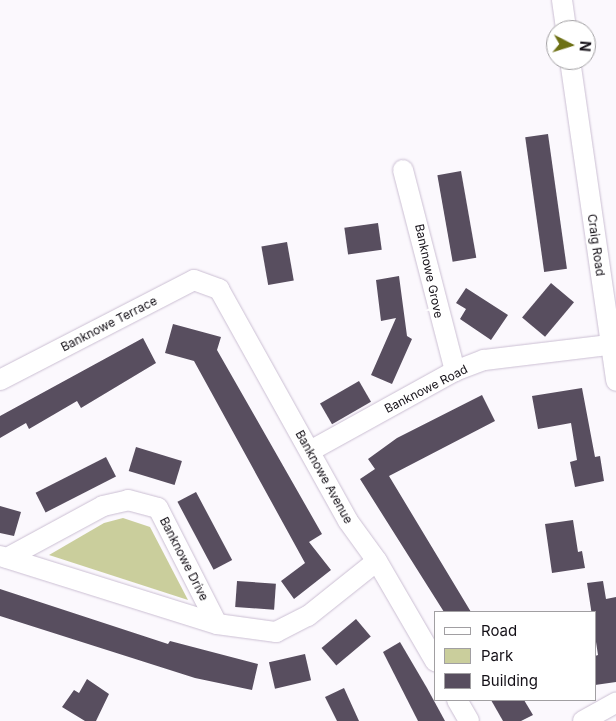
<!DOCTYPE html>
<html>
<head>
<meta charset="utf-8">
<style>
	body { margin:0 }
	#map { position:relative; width:616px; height:721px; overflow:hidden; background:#fbf8fd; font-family:Inter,sans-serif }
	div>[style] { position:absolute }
	.green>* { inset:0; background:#cace9c }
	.building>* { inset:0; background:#584e5f; transform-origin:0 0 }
	.roads { filter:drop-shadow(0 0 1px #cbbfd3) drop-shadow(0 0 1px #cbbfd3) }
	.street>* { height:20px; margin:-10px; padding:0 10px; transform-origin:10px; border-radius:10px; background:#fff }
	span { translate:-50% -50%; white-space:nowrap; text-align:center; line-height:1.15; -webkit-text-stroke:5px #fff; paint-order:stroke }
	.street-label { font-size:12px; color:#141017 }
	.legend { position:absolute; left:434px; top:611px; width:162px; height:90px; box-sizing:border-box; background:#fff; border:1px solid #a19fa2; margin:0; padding:6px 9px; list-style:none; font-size:15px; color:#141017 }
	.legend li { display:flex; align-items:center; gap:10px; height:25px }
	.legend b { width:25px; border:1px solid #a19fa2 }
	.north { position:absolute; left:546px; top:20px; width:50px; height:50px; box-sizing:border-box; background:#fff; border:1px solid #a19fa2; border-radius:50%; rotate:95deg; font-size:14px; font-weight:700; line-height:20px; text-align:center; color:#141017 }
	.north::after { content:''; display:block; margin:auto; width:18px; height:22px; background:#6d7014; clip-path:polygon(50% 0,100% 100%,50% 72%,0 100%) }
</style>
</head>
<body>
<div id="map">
	<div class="green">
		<i style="clip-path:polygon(123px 518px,150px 527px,188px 600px,49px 555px,104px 523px)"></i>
	</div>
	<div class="building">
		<i style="left:548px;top:134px;width:136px;height:23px;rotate:82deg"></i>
		<i style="left:461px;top:171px;width:88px;height:24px;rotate:80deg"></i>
		<i style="left:378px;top:223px;width:27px;height:34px;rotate:82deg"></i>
		<i style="left:287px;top:242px;width:39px;height:26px;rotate:80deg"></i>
		<i style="clip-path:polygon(399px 276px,407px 336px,412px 339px,392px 384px,371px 375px,396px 318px,381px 321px,376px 280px)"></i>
		<i style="left:551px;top:283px;width:30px;height:45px;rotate:40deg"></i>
		<i style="clip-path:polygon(466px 288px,508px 315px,491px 340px,460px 319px,466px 309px,456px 303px)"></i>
		<i style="clip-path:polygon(173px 324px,221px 337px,217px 350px,322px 534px,309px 542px,331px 570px,294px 599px,281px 581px,305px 563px,194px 361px,165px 353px)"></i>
		<i style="clip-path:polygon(143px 338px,156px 363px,81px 408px,77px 401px,29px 429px,26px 423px,0 438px,0 416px)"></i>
		<i style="left:359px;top:381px;width:24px;height:45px;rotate:60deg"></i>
		<i style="clip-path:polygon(582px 388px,595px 457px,600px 456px,604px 481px,575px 487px,570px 462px,577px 460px,571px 423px,538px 429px,532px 396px)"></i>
		<i style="clip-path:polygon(482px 395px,495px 421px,389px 476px,471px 612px,444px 612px,360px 479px,375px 469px,368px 459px,397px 438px)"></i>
		<i style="left:136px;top:447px;width:48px;height:25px;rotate:17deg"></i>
		<i style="left:106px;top:457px;width:22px;height:79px;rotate:63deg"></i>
		<i style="left:196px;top:492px;width:77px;height:21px;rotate:62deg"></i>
		<i style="clip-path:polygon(0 506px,21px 512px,14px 536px,0 533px)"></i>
		<i style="clip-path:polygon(573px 520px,578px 552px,582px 551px,585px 568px,552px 573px,545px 524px)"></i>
		<i style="left:237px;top:581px;width:39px;height:26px;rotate:4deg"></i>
		<i style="clip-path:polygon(603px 581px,606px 599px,616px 597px,616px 682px,595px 685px,595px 656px,598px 655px,587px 583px)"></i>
		<i style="clip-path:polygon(0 589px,168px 644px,170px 641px,258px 664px,252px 690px,195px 678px,0 616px)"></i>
		<i style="left:356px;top:619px;width:23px;height:45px;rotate:50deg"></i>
		<i style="clip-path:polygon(400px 642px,427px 688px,445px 721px,418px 721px,383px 652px)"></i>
		<i style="left:305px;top:654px;width:27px;height:37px;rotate:77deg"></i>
		<i style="clip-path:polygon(87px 679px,109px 694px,96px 721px,85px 721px,62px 707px,74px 690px,79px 693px)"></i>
		<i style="clip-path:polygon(344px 688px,359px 721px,337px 721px,325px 697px)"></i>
		<i style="clip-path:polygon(491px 700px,524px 700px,533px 715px,521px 721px,503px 721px)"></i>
	</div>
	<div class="roads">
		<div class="street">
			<i style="left:562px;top:0;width:30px;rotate:82deg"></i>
			<i style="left:570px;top:60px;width:324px;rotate:81.8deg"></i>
			<i style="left:403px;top:170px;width:208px;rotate:75.5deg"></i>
			<i style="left:0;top:380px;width:218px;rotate:-27.3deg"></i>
			<i style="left:194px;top:280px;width:27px;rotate:20deg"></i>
			<i style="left:219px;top:289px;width:265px;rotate:60.9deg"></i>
			<i style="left:348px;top:521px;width:49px;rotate:54.1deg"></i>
			<i style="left:377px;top:561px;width:116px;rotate:59.9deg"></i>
			<i style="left:310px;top:451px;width:166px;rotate:-28.9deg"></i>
			<i style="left:455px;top:371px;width:31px;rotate:-21deg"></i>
			<i style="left:484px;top:360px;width:133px;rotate:-6.9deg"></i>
			<i style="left:0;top:556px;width:227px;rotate:17.4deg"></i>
			<i style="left:217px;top:624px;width:60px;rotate:7.7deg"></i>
			<i style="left:276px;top:632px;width:36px;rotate:-27deg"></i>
			<i style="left:308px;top:616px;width:88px;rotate:-38.6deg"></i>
			<i style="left:7px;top:558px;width:109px;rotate:-28.4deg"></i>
			<i style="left:103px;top:506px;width:26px;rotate:-13deg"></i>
			<i style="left:128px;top:500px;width:31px;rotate:15deg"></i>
			<i style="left:158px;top:508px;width:130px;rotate:63deg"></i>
			<i style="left:457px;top:700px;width:24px;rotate:60deg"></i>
			<i style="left:583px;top:721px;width:38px;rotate:-29deg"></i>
		</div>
	</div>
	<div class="street-label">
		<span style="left:596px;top:245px;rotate:82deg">Craig Road</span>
		<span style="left:429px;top:271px;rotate:78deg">Banknowe Grove</span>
		<span style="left:109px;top:324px;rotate:-27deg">Banknowe Terrace</span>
		<span style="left:426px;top:389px;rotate:-27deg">Banknowe Road</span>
		<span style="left:324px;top:477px;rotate:61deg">Banknowe Avenue</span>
		<span style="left:184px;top:559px;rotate:63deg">Banknowe Drive</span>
	</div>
	<ul class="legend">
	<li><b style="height:6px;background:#fff"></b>Road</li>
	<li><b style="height:14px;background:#cace9c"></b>Park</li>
	<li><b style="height:14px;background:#584e5f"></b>Building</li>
	</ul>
	<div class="north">N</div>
</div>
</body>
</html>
